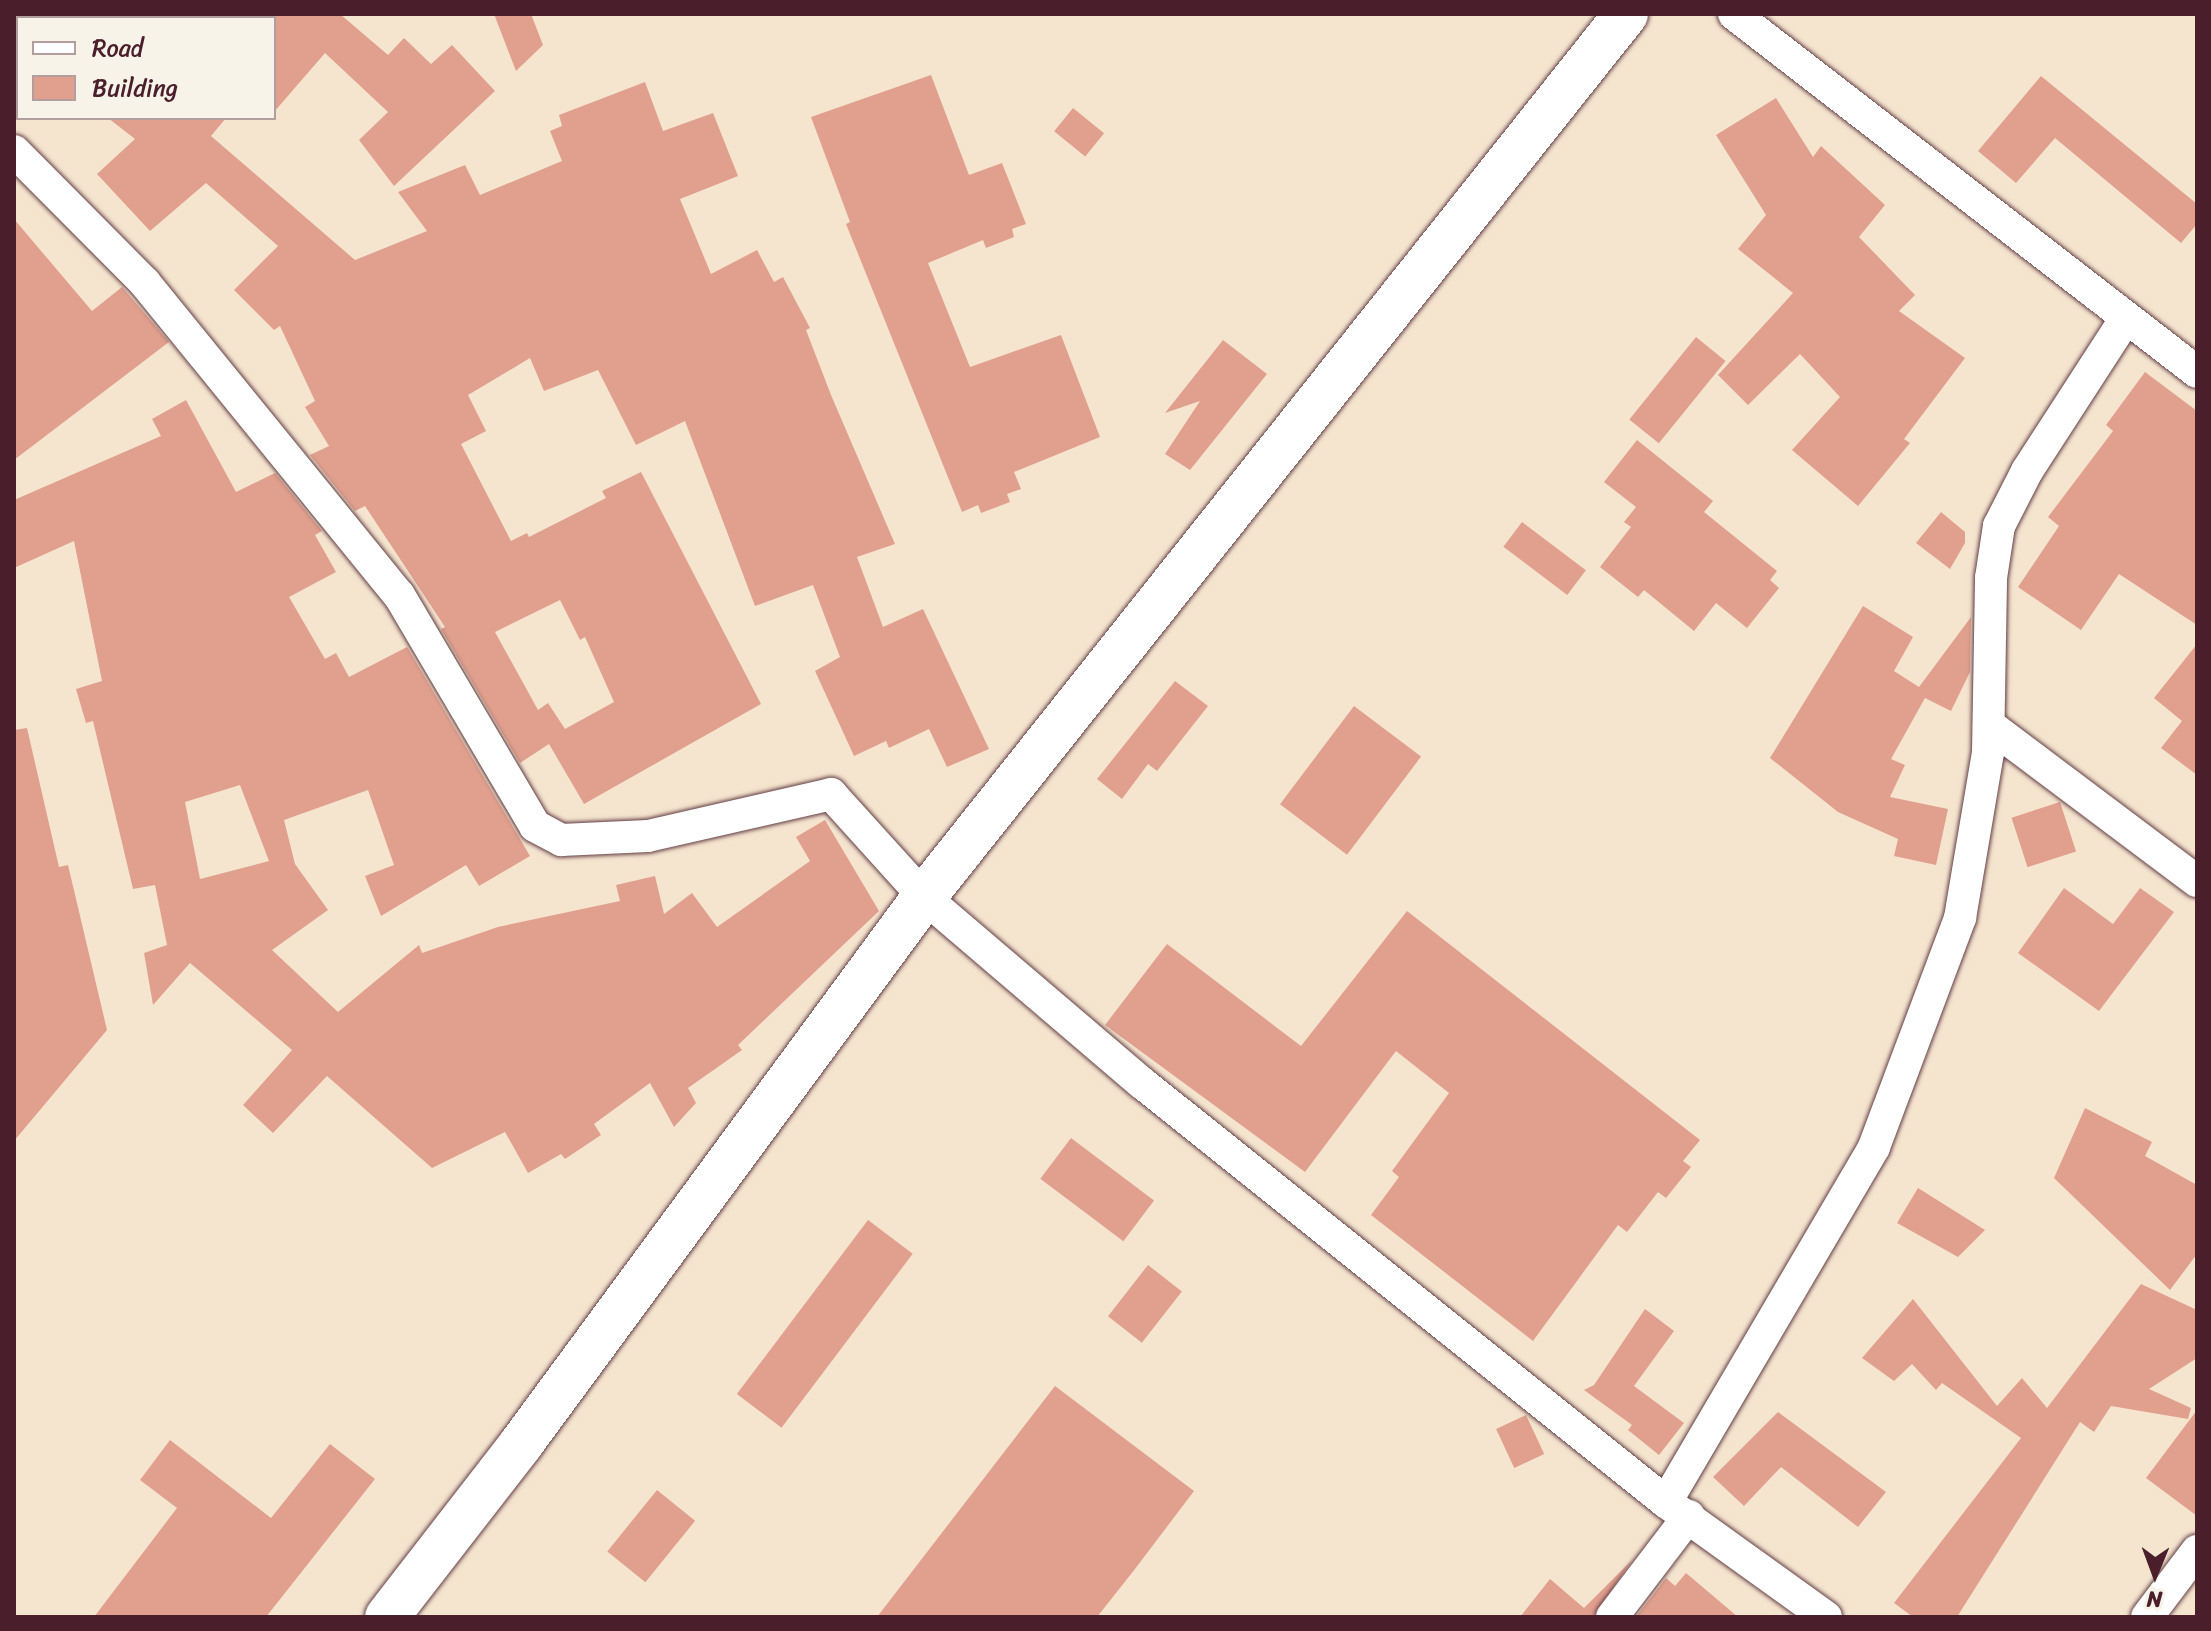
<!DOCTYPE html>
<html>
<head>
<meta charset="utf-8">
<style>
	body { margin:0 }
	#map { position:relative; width:2211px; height:1631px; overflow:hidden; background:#f5e5cf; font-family:Sriracha,sans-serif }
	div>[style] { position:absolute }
	.building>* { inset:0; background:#e1a08e; transform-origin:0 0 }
	.roads { filter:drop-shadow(0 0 2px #643d44) drop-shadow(0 0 2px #643d44) }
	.street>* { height:32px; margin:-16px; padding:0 16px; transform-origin:16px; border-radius:16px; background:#fff }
	.secondary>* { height:44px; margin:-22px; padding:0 22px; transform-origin:22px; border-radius:22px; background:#fff }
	span { translate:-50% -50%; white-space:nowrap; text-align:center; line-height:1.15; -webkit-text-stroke:8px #f7f3e8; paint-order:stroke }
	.frame { position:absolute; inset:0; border:16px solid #4a1f2b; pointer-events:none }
	.legend { position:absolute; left:16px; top:16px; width:260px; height:104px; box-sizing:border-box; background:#f7f3e8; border:2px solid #b29e9c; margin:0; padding:10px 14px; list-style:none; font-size:24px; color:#4a1f2b }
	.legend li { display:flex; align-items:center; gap:16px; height:40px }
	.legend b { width:40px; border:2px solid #b29e9c }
	.north { position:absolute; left:2115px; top:1535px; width:80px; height:80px; -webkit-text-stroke:6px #f7f3e8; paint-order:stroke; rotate:181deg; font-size:22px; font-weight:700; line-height:32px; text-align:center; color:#4a1f2b }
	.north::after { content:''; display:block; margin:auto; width:28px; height:36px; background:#4a1f2b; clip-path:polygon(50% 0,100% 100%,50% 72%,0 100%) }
</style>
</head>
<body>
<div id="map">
	<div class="building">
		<i style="clip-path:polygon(274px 14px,340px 14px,388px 55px,404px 38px,431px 64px,452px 45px,495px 91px,394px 186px,359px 140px,388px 112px,325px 53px,274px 112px)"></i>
		<i style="clip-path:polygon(494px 14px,531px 14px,543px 45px,516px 71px)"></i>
		<i style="clip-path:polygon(931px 75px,969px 175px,1002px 163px,1026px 224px,1012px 229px,1014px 237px,986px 248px,983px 240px,928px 263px,970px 367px,1061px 335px,1100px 437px,1014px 472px,1021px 489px,1007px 494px,1010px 502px,981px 513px,978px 505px,962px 512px,846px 224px,850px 222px,811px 117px)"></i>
		<i style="clip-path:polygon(2041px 76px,2197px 204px,2197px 224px,2181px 243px,2055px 138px,2016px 183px,1978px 151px)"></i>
		<i style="clip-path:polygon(evenodd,645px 82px,663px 131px,713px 113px,738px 176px,680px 199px,711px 274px,757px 250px,774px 282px,783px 277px,810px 328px,806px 330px,831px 395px,895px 544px,857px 557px,883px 627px,923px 609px,989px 749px,947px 767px,929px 729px,889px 748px,886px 741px,854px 756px,815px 671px,840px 657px,813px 585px,755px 606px,685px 421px,636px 445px,598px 370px,544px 391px,530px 358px,468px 395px,486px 431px,461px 444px,511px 541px,527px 533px,529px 537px,606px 498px,602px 491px,641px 472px,761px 704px,584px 804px,549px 744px,520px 763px,441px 629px,445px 627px,365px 506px,355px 511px,310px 455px,329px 446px,305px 407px,315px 401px,280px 326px,274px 330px,234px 290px,278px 246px,206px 183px,150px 231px,97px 174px,135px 139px,108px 118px,226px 118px,211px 136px,355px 260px,427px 231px,398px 192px,465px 165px,480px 195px,562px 161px,550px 131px,562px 126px,559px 115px,645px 82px,560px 600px,580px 640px,585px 637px,614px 702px,565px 729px,548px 703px,538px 710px,495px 632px,560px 600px)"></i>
		<i style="clip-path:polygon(1776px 98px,1813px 157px,1821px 146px,1885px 205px,1859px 237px,1915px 295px,1899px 311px,1965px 358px,1904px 439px,1910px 443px,1858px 506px,1792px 450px,1840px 397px,1800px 354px,1748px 405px,1718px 375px,1793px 293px,1738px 249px,1766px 215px,1716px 135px)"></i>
		<i style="left:1073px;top:108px;width:40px;height:30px;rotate:39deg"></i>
		<i style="clip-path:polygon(14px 219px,92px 311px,122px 287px,169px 342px,14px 460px)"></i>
		<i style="left:1696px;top:337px;width:38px;height:106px;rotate:39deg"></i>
		<i style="clip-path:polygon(1223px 340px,1267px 374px,1190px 470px,1165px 454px,1200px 401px,1165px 413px)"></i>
		<i style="clip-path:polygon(2145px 372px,2197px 411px,2197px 625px,2119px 574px,2081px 630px,2018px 587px,2059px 526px,2048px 517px,2113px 431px,2106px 425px)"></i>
		<i style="clip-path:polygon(evenodd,186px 400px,236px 492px,275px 473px,322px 531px,315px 535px,336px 572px,289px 597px,325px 659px,336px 653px,349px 677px,407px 647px,530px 856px,479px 886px,466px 865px,381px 916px,365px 876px,394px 865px,368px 790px,284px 820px,295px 864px,328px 910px,272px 950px,338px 1012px,419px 945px,422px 953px,498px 927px,620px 901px,616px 885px,655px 876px,664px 914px,692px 893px,717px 927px,810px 861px,796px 837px,825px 820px,879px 911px,738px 1045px,742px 1050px,688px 1088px,696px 1103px,674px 1127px,650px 1083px,594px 1124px,601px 1135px,565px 1159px,561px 1154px,528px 1173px,505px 1132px,432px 1168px,327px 1076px,273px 1133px,243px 1105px,292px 1050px,190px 963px,153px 1005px,144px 953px,167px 945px,155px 885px,133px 889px,93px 721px,86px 723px,76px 689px,102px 681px,74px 541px,14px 568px,14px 500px,161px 436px,152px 419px,186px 400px,240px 785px,269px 861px,200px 879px,185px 802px,240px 785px)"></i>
		<i style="clip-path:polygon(1637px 440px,1713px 501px,1704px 512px,1777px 571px,1770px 580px,1779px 588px,1747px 628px,1716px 603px,1694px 631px,1644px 590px,1638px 597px,1600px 567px,1631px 527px,1624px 522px,1636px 507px,1604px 482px)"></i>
		<i style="clip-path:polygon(1941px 512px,1965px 532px,1965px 543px,1950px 569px,1916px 543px)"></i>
		<i style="left:1522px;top:522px;width:80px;height:31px;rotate:37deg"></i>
		<i style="clip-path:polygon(1863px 606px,1913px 637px,1894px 671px,1919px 687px,1971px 617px,1970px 672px,1951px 711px,1925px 698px,1891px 759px,1905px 765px,1890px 797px,1948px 809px,1936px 865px,1894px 856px,1898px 839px,1838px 812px,1770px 758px)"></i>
		<i style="clip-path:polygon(2197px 644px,2197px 775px,2161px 748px,2182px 721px,2154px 698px)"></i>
		<i style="clip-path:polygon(1175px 681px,1208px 706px,1157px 771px,1148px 764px,1122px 799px,1097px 779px)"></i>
		<i style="left:1354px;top:706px;width:84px;height:123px;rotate:37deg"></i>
		<i style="clip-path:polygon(27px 728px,59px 867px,68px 865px,107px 1030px,14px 1141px,14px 730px)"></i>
		<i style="left:2060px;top:802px;width:52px;height:51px;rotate:72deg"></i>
		<i style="clip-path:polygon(2064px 888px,2113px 924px,2140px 888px,2174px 912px,2099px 1011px,2018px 953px)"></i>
		<i style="clip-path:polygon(1407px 911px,1700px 1140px,1683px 1161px,1691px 1167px,1666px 1198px,1658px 1192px,1627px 1232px,1618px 1225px,1533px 1341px,1371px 1215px,1399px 1177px,1392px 1171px,1449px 1093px,1396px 1051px,1305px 1172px,1105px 1025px,1167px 944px,1301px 1046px)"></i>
		<i style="clip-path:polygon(2085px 1108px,2152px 1142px,2145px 1156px,2197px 1185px,2197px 1254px,2170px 1290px,2054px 1178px)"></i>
		<i style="left:1071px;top:1138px;width:104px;height:51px;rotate:37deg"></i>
		<i style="clip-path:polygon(1918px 1188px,1985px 1230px,1958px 1257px,1897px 1223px)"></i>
		<i style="left:868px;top:1220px;width:56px;height:218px;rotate:37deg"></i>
		<i style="left:1148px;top:1265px;width:43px;height:65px;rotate:38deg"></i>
		<i style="clip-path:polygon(2141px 1284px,2197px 1310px,2197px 1358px,2149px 1389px,2191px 1408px,2188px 1419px,2111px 1406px,2094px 1432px,2080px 1422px,1957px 1617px,1913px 1617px,1894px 1603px,2021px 1438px,1942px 1383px,1936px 1390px,1912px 1364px,1894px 1381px,1862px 1358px,1913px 1299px,1997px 1406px,2022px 1378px,2047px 1408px)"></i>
		<i style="clip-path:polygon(1645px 1309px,1674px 1331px,1634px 1386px,1684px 1423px,1659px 1455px,1628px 1430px,1632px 1425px,1584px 1390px,1594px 1385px)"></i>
		<i style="clip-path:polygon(1055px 1386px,1194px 1491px,1135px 1569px,1097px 1617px,877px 1617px)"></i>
		<i style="clip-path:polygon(2197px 1410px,2197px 1516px,2146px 1478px)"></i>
		<i style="clip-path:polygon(1778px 1412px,1886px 1492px,1858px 1527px,1781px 1467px,1744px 1506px,1713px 1477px)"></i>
		<i style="left:1526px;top:1415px;width:43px;height:33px;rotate:65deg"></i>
		<i style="clip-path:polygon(170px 1440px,271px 1518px,330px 1444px,375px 1479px,266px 1617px,94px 1617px,177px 1508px,140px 1480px)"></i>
		<i style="left:657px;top:1490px;width:49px;height:79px;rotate:39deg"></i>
		<i style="clip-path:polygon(1632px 1560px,1593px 1617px,1520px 1617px,1550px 1579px,1584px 1608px)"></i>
		<i style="clip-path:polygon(1686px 1573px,1738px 1617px,1636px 1617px,1666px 1578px,1675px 1586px)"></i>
	</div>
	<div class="roads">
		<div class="street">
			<i style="left:1734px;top:14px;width:585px;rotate:37.71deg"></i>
			<i style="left:14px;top:151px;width:186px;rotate:45.2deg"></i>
			<i style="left:145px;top:283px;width:402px;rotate:50.9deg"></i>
			<i style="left:399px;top:595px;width:268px;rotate:59.5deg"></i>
			<i style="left:535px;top:826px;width:30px;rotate:28deg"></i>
			<i style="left:561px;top:840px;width:87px;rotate:-2.6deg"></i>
			<i style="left:648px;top:836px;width:188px;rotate:-12.9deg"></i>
			<i style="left:831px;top:794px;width:139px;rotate:47.9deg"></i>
			<i style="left:924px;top:897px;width:287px;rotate:40.5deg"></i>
			<i style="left:1142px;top:1083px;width:671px;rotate:38.65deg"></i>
			<i style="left:1666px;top:1502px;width:197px;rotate:35.7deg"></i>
			<i style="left:1989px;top:725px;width:260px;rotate:36.9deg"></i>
			<i style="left:1666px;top:1502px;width:411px;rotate:-59.6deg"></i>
			<i style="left:1874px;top:1147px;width:245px;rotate:-69.4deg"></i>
			<i style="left:1960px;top:918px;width:167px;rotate:-80.4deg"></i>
			<i style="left:1988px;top:753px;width:175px;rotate:-89deg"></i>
			<i style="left:1991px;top:578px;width:53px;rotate:-81.3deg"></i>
			<i style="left:1999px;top:526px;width:62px;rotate:-63deg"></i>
			<i style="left:2027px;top:471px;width:182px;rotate:-57.1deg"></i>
			<i style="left:1612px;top:1617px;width:127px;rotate:-52.7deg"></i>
			<i style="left:2147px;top:1617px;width:83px;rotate:-52.9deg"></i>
		</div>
		<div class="secondary">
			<i style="left:387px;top:1617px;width:219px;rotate:-52.2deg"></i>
			<i style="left:521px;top:1444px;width:679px;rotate:-53.62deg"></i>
			<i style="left:924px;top:897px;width:1128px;rotate:-51.51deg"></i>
		</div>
	</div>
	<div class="frame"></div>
	<ul class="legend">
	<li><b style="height:10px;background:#fff"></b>Road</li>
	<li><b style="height:22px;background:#e1a08e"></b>Building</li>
	</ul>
	<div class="north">N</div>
</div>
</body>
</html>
